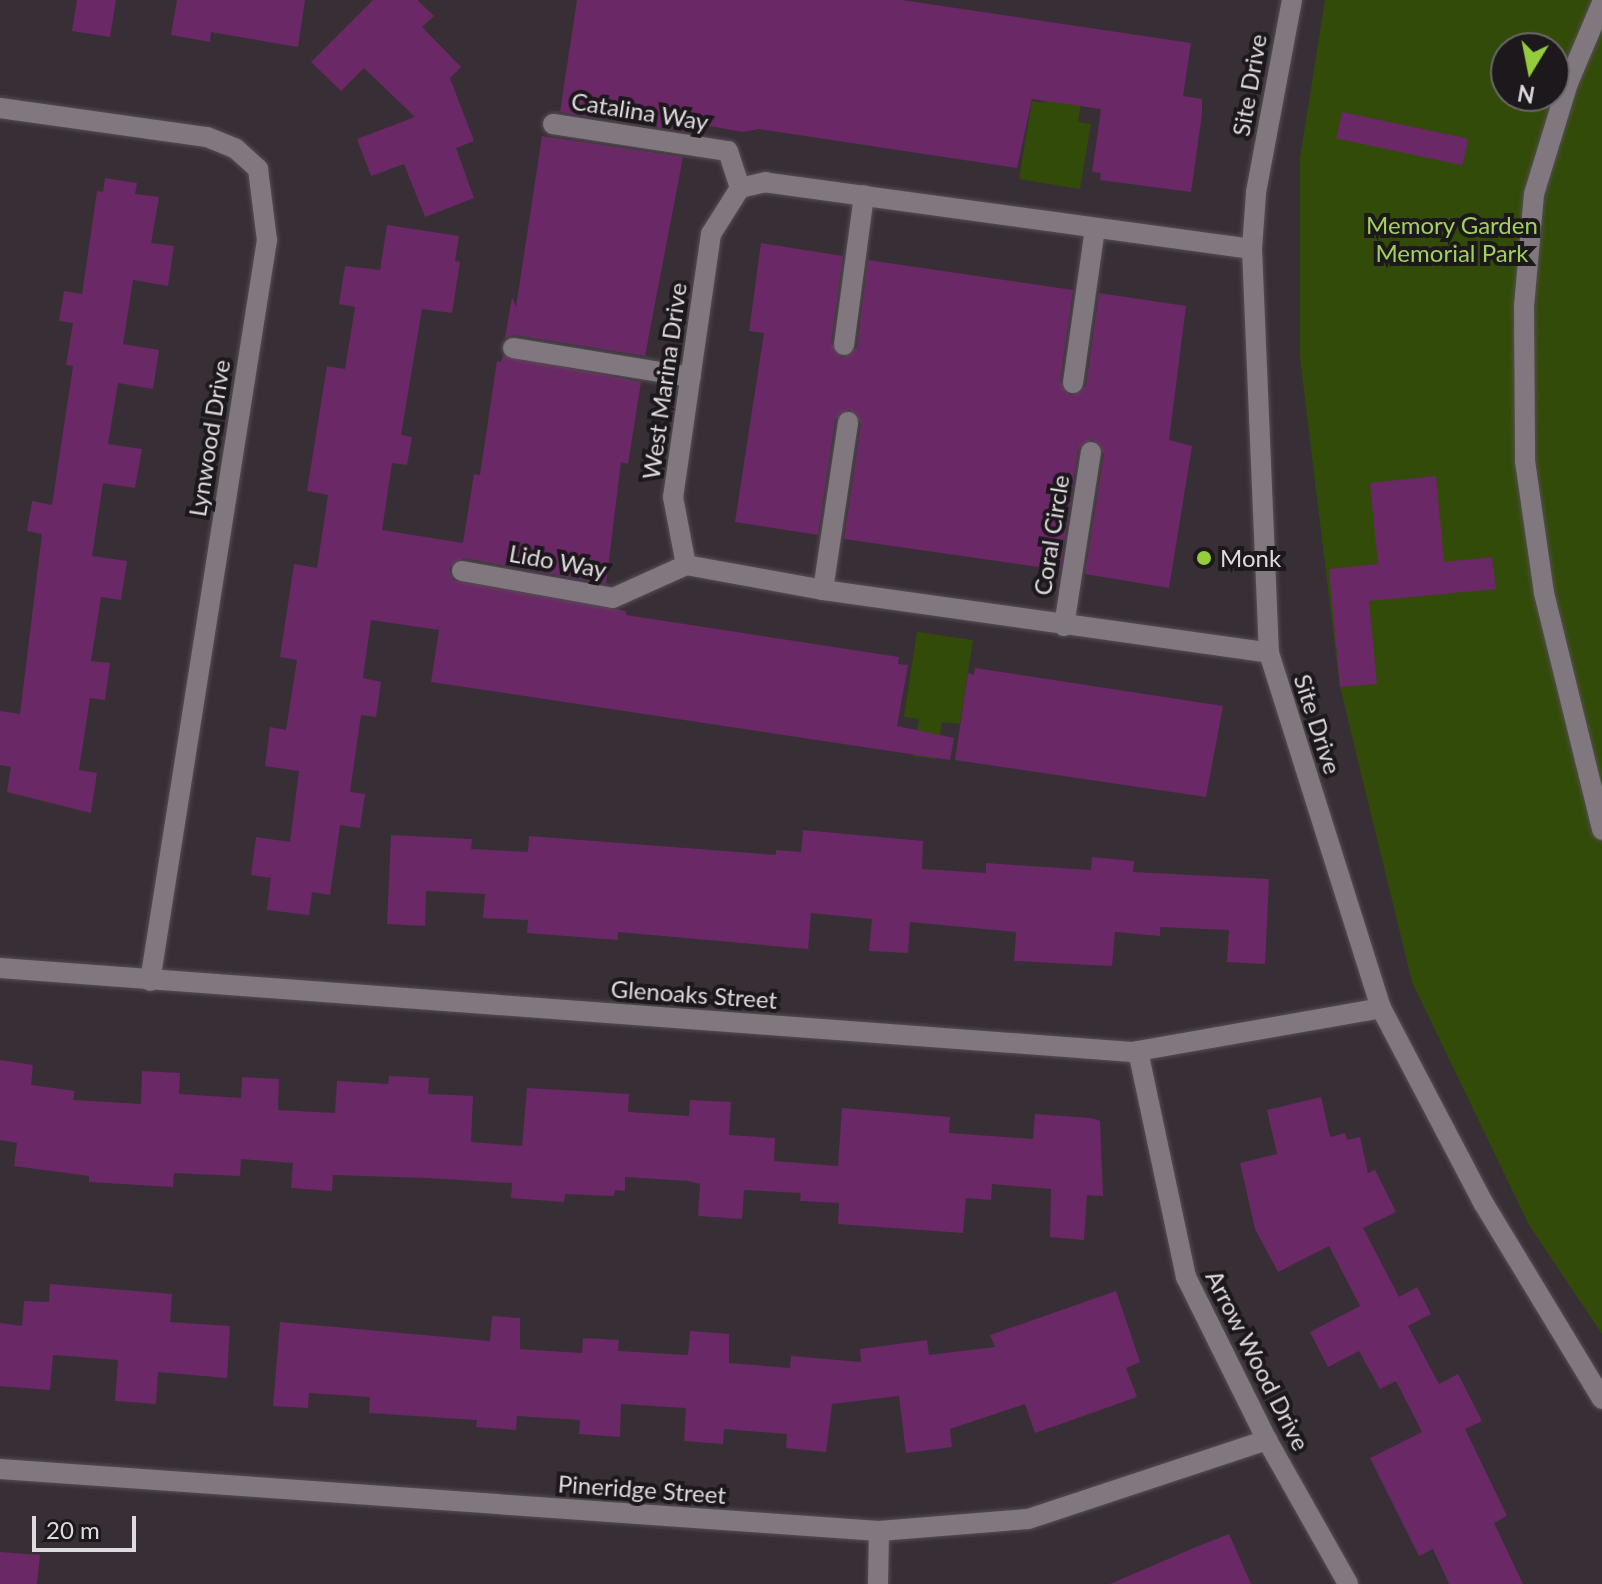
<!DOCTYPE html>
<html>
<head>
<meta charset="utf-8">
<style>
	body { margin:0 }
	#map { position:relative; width:1602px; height:1584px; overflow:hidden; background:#372f35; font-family:Lato,sans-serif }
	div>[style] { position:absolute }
	.green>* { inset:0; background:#334b08 }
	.building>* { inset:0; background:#6b2866; transform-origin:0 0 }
	.roads { filter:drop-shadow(0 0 2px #544e53) drop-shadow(0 0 2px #544e53) }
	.service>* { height:20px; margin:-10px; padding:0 10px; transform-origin:10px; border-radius:10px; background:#81787f }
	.minor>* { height:20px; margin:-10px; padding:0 10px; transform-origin:10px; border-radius:10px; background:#81787f }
	.dots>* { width:22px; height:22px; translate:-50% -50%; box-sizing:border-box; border:4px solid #1c181b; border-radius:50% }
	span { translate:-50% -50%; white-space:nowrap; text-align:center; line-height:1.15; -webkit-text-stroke:8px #1c181b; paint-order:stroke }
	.street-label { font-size:24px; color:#dfdade }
	.park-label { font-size:24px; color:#a0d15c }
	.poi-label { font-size:24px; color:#dfdade }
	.left { translate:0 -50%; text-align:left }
	.north { position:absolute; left:1490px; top:32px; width:80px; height:80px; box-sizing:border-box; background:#1c181b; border:2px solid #6a6669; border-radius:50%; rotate:190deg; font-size:22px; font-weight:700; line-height:32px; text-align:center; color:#dfdade }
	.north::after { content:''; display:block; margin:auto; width:28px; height:36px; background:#95cc3b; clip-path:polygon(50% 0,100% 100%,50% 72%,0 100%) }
	.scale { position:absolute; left:32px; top:1516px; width:104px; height:36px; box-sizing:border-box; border:4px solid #dfdade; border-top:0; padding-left:10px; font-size:24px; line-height:28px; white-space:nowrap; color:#dfdade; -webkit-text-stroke:6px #1c181b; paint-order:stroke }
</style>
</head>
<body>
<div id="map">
	<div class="green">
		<i style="clip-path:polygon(evenodd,1325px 0,1602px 0,1602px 1334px,1529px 1225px,1412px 982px,1340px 687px,1300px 358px,1300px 158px,1325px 0,1506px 48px,1554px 48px,1554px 96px,1506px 96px,1506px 48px)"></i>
		<i style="clip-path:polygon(1050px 66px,1086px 72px,1078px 122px,1091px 124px,1080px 189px,1019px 179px,1032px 101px,1044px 103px)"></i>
		<i style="clip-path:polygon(917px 632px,973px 640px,960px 724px,942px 722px,936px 759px,913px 756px,919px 719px,904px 717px)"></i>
	</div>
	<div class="building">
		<i style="clip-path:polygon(77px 0,116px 0,110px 37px,72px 31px)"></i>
		<i style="clip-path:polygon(177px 0,305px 0,298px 47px,211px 32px,210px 42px,171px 35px)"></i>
		<i style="clip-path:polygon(373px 0,417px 0,434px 16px,422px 27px,461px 67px,450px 78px,474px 141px,456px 148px,474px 198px,425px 217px,404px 164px,371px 176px,357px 139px,415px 117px,364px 68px,341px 91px,311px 62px)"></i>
		<i style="clip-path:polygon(577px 0,902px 0,1191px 43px,1183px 96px,1202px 99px,1202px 114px,1191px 192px,1100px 180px,1101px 173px,1092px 172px,1101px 109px,1032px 99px,1017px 168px,759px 129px,743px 132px,692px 123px,687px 132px,560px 112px)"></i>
		<i style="left:1342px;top:112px;width:129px;height:27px;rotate:12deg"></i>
		<i style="clip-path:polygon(542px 136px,683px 157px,645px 356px,515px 335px,505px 338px,512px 297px,516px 307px)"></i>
		<i style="clip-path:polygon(105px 178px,137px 183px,135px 194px,159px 197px,151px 243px,174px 246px,168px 286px,133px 280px,123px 344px,159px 350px,153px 389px,118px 383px,108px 444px,142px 449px,135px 488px,103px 483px,92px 556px,127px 561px,121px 600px,101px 597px,91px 661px,110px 663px,105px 700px,90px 698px,79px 770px,97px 773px,91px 813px,7px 792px,11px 767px,0 765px,0 711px,20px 714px,42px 534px,27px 531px,32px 501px,52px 505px,73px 366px,66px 365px,73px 323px,59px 321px,64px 291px,82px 294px,97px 191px,103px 192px)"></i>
		<i style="clip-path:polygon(387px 225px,459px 236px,455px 261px,460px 262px,452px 313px,422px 309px,401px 435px,412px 437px,407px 465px,392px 463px,382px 530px,463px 543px,474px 474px,480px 475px,497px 361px,501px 362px,503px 355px,641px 382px,628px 464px,621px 462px,606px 584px,464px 558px,449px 568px,453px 580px,626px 611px,626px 615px,899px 657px,898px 664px,908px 665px,897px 726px,954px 738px,950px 760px,431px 682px,439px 630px,371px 620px,363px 678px,381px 682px,376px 717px,361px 715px,350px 792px,365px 794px,360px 828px,340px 825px,330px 895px,312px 892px,309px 915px,267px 910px,271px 878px,251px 875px,256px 837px,290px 842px,299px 771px,265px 766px,270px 727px,286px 730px,297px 660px,280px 657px,294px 564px,317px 568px,328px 495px,307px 491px,327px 366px,345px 369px,355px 307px,339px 304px,345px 266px,380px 270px)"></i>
		<i style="clip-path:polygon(761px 243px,843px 256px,831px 343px,842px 358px,857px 347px,868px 260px,1073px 290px,1060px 381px,1070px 396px,1086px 386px,1099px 293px,1186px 306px,1169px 440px,1192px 446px,1169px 588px,1085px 574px,1104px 454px,1092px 439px,1078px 450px,1060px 570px,844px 539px,861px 424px,849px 409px,835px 420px,818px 535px,735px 522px,764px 333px,749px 331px)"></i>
		<i style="clip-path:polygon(1436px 476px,1444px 562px,1492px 557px,1496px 589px,1369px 601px,1377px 684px,1340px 687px,1329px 569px,1378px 564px,1370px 483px)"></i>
		<i style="clip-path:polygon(975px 668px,1223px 706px,1206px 797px,955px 760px,968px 673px,974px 675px)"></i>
		<i style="clip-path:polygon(803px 830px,923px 841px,922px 869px,986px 873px,986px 863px,1091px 870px,1092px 857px,1134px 861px,1133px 872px,1269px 879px,1265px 964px,1227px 962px,1229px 930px,1160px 927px,1160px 936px,1115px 932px,1112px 966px,1014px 961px,1016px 932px,910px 922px,908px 953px,869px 951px,872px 919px,811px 913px,808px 949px,618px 932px,618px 940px,527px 933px,528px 920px,483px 918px,485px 894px,426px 891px,425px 926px,387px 924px,391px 835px,472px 839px,471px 849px,528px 852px,529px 836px,776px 855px,776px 850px,801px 852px)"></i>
		<i style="clip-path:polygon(0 1060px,33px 1065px,31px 1085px,75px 1091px,73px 1100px,141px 1104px,142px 1071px,180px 1073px,179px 1094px,241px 1098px,242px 1077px,279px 1079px,278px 1110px,335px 1113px,337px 1081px,388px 1084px,389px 1076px,429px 1078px,428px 1094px,473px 1096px,471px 1142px,522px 1146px,527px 1088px,629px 1094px,628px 1112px,689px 1116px,690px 1100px,731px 1102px,729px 1135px,775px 1138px,774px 1161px,838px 1166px,842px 1108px,950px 1117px,949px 1133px,1033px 1139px,1035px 1114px,1091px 1118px,1100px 1121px,1103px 1196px,1087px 1195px,1084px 1240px,1050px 1237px,1051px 1189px,992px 1184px,991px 1200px,966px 1198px,963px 1233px,838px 1224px,839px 1203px,800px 1201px,801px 1193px,744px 1190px,742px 1219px,698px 1216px,700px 1184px,688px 1181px,625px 1177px,625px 1191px,615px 1190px,614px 1196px,565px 1194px,564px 1202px,511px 1198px,512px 1183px,426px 1178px,333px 1175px,332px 1191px,291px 1188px,293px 1163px,241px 1159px,240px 1176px,174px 1173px,173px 1187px,89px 1182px,89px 1176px,14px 1166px,17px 1143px,0 1140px)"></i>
		<i style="clip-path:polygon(1321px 1097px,1330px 1137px,1345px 1133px,1347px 1140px,1360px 1137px,1368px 1173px,1375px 1170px,1396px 1212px,1363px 1228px,1399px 1297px,1417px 1287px,1431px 1314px,1408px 1326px,1439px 1384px,1458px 1374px,1482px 1421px,1465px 1429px,1507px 1516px,1494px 1523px,1523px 1584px,1449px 1584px,1433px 1549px,1419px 1556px,1370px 1458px,1422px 1432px,1396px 1381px,1380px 1389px,1359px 1351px,1328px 1367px,1310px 1332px,1360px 1306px,1329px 1246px,1278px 1272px,1255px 1229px,1240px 1163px,1277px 1154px,1267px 1110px)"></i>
		<i style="clip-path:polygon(50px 1284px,172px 1294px,170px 1322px,230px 1326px,227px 1378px,158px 1372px,156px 1404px,115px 1401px,118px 1360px,53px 1355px,50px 1390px,0 1386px,0 1323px,22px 1326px,24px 1301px,49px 1302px)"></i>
		<i style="clip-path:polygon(1116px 1291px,1140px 1362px,1126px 1368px,1137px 1397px,1035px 1433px,1025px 1404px,950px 1429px,952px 1447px,906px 1453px,899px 1396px,832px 1404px,826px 1452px,786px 1448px,787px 1434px,724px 1429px,723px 1444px,684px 1441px,686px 1408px,621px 1404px,620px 1437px,579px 1434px,580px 1420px,517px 1416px,516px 1430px,476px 1427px,477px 1420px,369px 1413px,370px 1397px,309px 1393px,308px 1408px,273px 1406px,280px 1322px,490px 1341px,492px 1316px,520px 1318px,520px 1349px,582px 1353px,583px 1338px,619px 1340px,618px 1351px,688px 1355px,690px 1331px,729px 1334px,729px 1363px,790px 1368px,791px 1356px,861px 1362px,860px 1349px,927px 1340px,929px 1355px,995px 1347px,990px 1335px)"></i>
		<i style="clip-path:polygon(1229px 1534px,1251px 1584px,1110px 1584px,1196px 1547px)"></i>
		<i style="clip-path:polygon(0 1552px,40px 1555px,37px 1584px,0 1584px)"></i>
	</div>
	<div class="roads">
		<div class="service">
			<i style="left:1602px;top:3px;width:87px;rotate:113deg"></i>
			<i style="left:1568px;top:83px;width:116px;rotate:107deg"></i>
			<i style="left:1534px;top:194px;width:112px;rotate:95.1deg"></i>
			<i style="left:1524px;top:306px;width:155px;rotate:89.6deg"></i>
			<i style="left:1525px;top:461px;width:133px;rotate:81.8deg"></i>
			<i style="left:1544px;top:593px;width:244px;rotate:76.2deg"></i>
		</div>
		<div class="minor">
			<i style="left:1292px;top:0;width:196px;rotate:100.6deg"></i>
			<i style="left:1256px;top:193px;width:56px;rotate:94.1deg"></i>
			<i style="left:1252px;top:249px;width:404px;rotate:87.6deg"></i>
			<i style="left:1269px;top:653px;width:372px;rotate:72.5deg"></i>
			<i style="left:1381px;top:1008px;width:221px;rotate:62.3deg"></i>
			<i style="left:1484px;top:1204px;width:228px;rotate:58.8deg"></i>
			<i style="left:0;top:108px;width:209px;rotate:8deg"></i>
			<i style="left:207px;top:137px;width:31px;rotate:22deg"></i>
			<i style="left:236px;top:149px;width:30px;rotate:42deg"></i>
			<i style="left:258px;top:169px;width:72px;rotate:82.8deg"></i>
			<i style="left:267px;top:240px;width:750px;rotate:98.97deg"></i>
			<i style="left:553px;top:124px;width:177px;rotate:8.8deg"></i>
			<i style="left:728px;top:151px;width:39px;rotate:72deg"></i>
			<i style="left:1252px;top:249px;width:491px;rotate:-172.2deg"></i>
			<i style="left:766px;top:182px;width:27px;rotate:167deg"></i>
			<i style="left:740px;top:188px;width:54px;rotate:122.2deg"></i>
			<i style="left:711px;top:234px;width:266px;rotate:98.2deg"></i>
			<i style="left:673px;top:497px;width:69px;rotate:79.2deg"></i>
			<i style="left:686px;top:565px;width:139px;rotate:10.3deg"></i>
			<i style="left:823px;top:590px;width:450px;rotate:8deg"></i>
			<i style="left:844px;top:345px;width:151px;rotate:-82.4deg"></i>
			<i style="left:513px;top:348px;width:180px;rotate:9.3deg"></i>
			<i style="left:1073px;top:383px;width:156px;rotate:-81.9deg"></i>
			<i style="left:462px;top:571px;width:153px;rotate:10.1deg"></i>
			<i style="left:613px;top:598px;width:80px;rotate:-24.3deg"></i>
			<i style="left:823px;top:590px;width:170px;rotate:-81.5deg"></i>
			<i style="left:1064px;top:626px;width:176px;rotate:-81.2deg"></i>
			<i style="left:0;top:968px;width:1135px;rotate:4.24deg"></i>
			<i style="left:1132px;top:1052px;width:253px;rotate:-10deg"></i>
			<i style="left:1138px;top:1051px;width:231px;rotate:78deg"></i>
			<i style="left:1186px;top:1277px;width:182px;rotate:63.6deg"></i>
			<i style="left:1267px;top:1440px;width:165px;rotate:60.6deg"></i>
			<i style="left:0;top:1469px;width:881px;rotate:4.03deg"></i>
			<i style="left:879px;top:1531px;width:149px;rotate:-4.6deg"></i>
			<i style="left:1028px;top:1519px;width:252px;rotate:-18.3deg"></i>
			<i style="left:878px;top:1584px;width:53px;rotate:-88.9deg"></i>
		</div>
	</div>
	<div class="dots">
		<i style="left:1204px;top:558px;background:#95cc3b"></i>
	</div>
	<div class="street-label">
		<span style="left:1249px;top:85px;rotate:-80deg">Site Drive</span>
		<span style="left:640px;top:111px;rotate:9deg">Catalina Way</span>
		<span style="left:664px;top:381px;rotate:-82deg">West Marina Drive</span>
		<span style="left:209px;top:438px;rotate:-81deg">Lynwood Drive</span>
		<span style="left:1051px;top:535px;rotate:-81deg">Coral Circle</span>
		<span style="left:558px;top:561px;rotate:10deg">Lido Way</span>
		<span style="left:1318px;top:724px;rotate:72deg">Site Drive</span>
		<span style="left:694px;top:994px;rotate:4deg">Glenoaks Street</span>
		<span style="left:1258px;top:1360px;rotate:63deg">Arrow Wood Drive</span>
		<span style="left:642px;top:1489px;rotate:4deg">Pineridge Street</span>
	</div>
	<div class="park-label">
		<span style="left:1452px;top:239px">Memory Garden<br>Memorial Park</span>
	</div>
	<div class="poi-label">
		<span class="left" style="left:1220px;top:558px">Monk</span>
	</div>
	<div class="north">N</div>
	<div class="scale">20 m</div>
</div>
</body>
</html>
